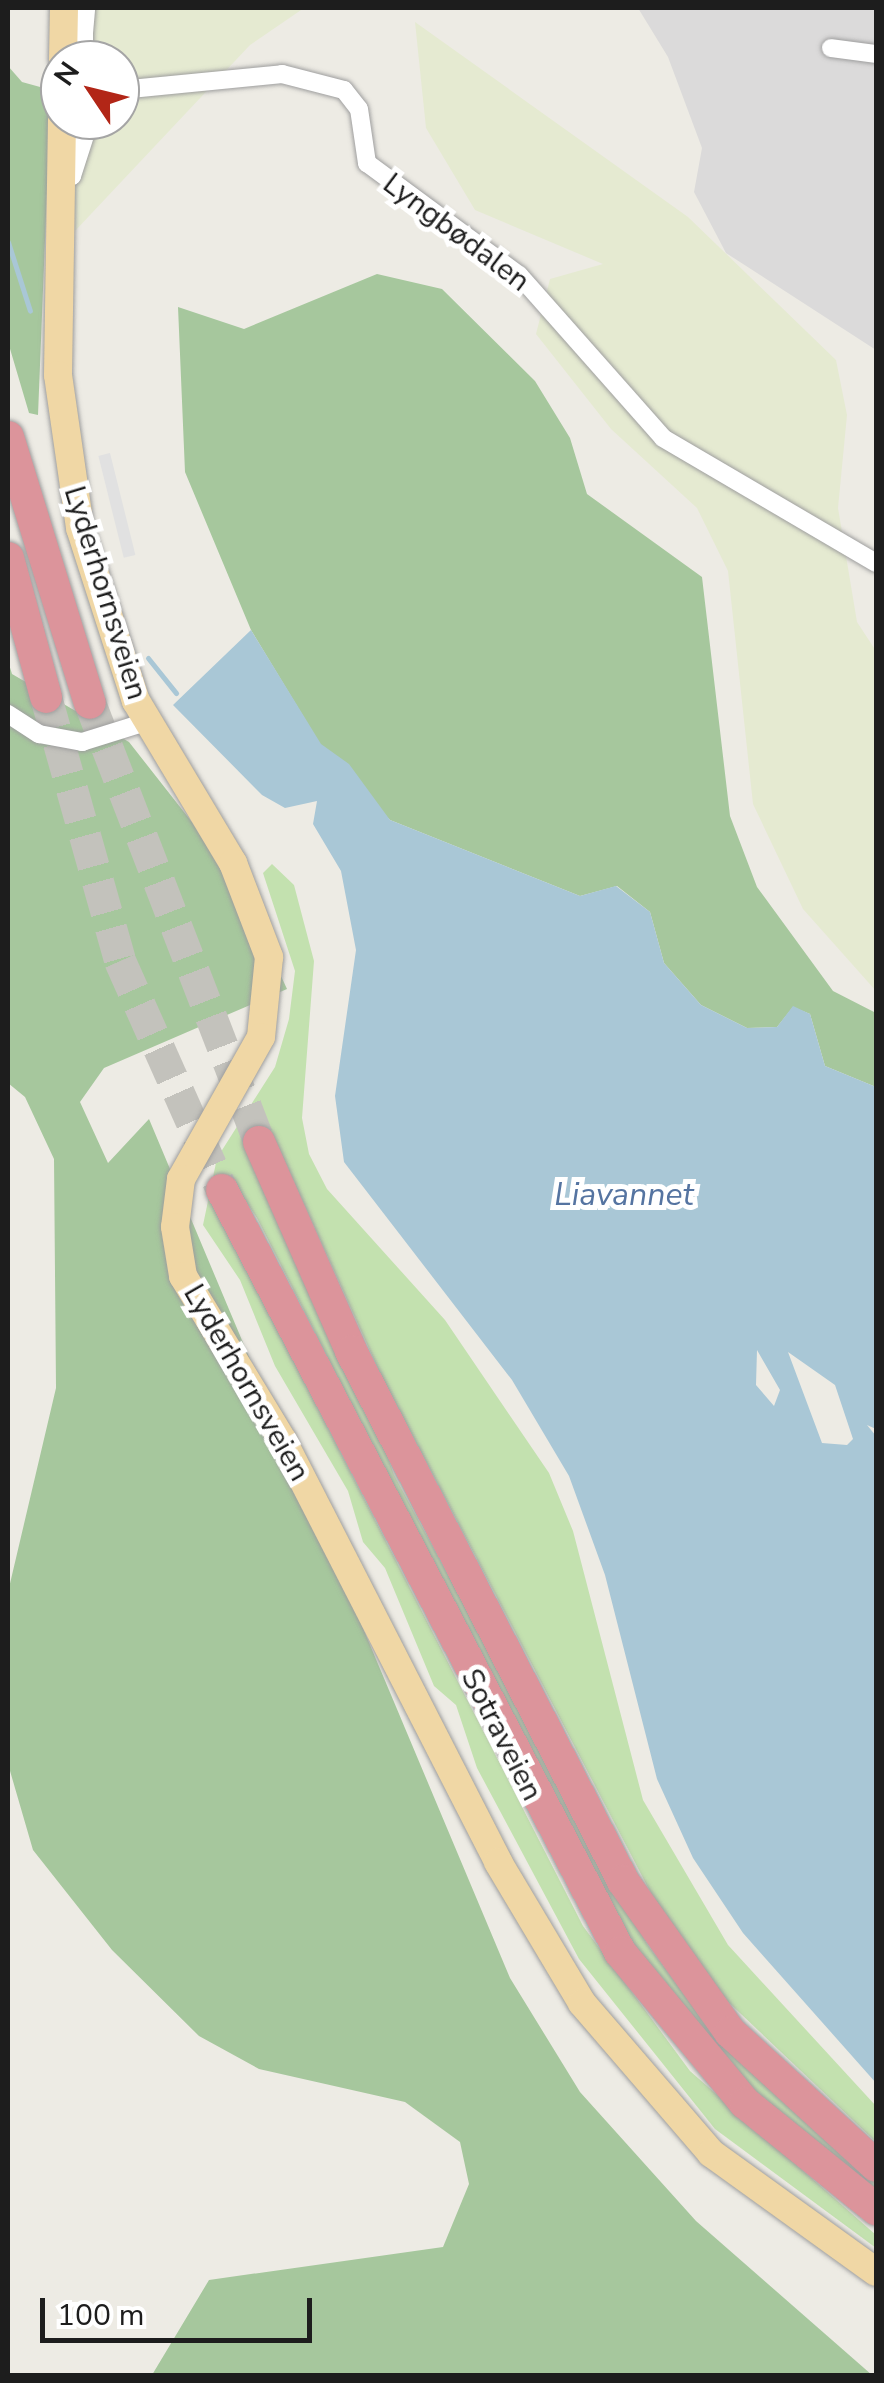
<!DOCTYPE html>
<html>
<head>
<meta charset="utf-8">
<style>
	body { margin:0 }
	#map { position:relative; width:884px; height:2383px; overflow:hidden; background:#edebe4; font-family:"Nunito Sans",sans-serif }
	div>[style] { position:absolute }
	.residential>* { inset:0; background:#dbdada }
	.farmland>* { inset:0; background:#e5ead1 }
	.grass>* { inset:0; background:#c3e1af }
	.forest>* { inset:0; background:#a6c79d }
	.parking>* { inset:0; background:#e1e1e1; transform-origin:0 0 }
	.water>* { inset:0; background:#a9c7d6 }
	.stream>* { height:5px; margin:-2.5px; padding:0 2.5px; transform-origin:2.5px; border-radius:2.5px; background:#a9c7d6 }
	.highway-tunnel>* { height:32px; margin-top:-16px; transform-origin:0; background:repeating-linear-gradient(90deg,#c3c2bc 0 32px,transparent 0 48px) }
	.roads { filter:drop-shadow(0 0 2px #9e9e9e) drop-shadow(0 0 2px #9e9e9e) }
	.street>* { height:18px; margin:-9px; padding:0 9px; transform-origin:9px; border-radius:9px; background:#fff }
	.primary>* { height:28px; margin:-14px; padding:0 14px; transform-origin:14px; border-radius:14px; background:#f0d7a5 }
	.highway>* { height:32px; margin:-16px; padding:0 16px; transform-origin:16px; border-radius:16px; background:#dc949b }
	span { translate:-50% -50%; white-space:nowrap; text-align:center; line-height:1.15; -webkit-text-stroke:10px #fff; paint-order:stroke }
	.street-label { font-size:30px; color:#1d1d1d }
	.water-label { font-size:32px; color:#5574a1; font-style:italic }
	.frame { position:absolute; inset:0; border:10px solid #1d1d1d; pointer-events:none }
	.north { position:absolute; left:40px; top:40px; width:100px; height:100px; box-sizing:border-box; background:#fff; border:2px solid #a5a5a5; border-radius:50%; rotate:305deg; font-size:28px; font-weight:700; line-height:40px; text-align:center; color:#1d1d1d }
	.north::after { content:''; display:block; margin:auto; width:35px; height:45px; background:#b22617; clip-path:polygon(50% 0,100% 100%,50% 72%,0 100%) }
	.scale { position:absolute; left:40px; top:2298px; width:272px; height:45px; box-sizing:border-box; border:5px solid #1d1d1d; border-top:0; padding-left:12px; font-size:30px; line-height:35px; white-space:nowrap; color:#1d1d1d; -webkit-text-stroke:8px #fff; paint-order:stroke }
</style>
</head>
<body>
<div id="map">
	<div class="residential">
		<i style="clip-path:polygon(638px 8px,876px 8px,876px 350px,726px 253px,694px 192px,702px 148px,668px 57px)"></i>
	</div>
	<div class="farmland">
		<i style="clip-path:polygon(65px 8px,304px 8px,250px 45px,75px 231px,70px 120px,120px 120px,120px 60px,67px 60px)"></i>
		<i style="clip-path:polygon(415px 22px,688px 217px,836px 360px,847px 415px,838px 508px,857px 622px,876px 651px,876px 991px,803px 909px,753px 804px,728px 571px,697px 508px,611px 429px,536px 334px,550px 279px,603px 264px,475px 210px,426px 128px)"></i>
	</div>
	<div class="grass">
		<i style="clip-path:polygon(272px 864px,294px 885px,314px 961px,302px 1118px,309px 1154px,327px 1189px,445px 1320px,549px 1473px,573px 1531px,643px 1800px,728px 1945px,876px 2106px,876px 2142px,721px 1995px,653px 1897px,380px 1373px,277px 1144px,394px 1475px,647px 1944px,718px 2040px,876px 2181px,876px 2192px,755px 2094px,690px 2027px,597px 1889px,257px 1218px,243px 1197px,218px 1213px,583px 1926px,690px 2071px,876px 2235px,876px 2248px,715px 2129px,579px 1959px,477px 1768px,456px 1705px,434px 1686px,385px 1568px,363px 1542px,348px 1491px,275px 1366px,240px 1280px,203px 1225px,217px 1158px,275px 1067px,289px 1019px,295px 971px,263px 873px)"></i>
	</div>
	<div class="forest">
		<i style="clip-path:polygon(8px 66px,22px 82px,51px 90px,38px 415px,29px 413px,8px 342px)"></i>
		<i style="clip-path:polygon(377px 274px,442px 289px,535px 381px,570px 438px,587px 494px,702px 577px,730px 816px,757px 887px,833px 991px,876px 1013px,876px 1087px,825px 1066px,810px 1014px,793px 1007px,777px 1027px,747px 1028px,701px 1005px,664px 963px,650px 912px,617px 886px,580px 896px,390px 820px,320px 744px,251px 630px,185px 472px,178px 307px,244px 329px)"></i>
		<i style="clip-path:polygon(8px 661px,12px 674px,129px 742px,235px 877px,287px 989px,104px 1068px,80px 1102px,108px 1163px,149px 1119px,510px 1978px,580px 2092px,696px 2221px,872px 2375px,152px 2375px,209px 2280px,443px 2247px,469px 2184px,460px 2142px,405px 2102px,259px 2069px,199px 2036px,112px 1950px,33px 1850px,8px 1764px,8px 1592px,56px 1388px,54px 1159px,25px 1097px,8px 1083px)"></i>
	</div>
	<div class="parking">
		<i style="left:110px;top:453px;width:105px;height:12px;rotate:76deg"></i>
	</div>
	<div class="water">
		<i style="clip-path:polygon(evenodd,251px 630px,321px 744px,349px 764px,390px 820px,580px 896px,616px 886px,650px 912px,664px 963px,701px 1005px,747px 1028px,777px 1027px,793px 1006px,810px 1014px,825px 1066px,876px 1087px,876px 1429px,867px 1425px,876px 1436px,876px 2083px,743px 1933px,693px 1858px,657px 1779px,605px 1575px,569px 1476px,512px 1380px,344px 1162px,335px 1096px,356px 950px,341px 871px,313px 824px,317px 801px,285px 808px,262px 795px,173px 705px,251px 630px,757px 1350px,780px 1390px,774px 1406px,756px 1385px,757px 1350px,251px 630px,788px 1352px,835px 1385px,853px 1439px,847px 1445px,822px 1443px,788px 1352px)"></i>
	</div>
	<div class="stream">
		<i style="left:8px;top:242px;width:72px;rotate:72.3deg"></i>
		<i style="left:148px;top:658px;width:45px;rotate:51.3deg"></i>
	</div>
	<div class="highway-tunnel">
		<i style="left:46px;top:697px;width:274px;rotate:74.3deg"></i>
		<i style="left:120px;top:961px;width:251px;rotate:66deg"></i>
		<i style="left:90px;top:703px;width:470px;rotate:68.9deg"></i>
	</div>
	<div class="roads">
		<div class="street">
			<i style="left:63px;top:31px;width:21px;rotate:5deg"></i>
			<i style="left:84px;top:33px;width:27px;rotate:90deg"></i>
			<i style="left:84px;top:33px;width:25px;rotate:-85deg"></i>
			<i style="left:831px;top:48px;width:45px;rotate:7.6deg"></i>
			<i style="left:120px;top:90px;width:163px;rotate:-5.6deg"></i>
			<i style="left:282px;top:74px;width:64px;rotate:14.5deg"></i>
			<i style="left:344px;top:90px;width:24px;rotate:52deg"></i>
			<i style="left:359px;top:109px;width:55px;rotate:81.6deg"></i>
			<i style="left:367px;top:163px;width:189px;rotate:36.4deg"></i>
			<i style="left:519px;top:275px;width:217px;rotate:48.5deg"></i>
			<i style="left:663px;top:438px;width:247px;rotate:30.4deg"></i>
			<i style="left:61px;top:177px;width:11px;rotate:-5deg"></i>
			<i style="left:72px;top:176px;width:59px;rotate:-72.2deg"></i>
			<i style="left:8px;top:714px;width:37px;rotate:33deg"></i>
			<i style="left:39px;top:734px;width:44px;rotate:10.5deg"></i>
			<i style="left:82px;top:742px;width:67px;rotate:-17.4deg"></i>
		</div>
		<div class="primary">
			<i style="left:63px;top:60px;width:52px;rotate:-88.9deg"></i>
			<i style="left:62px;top:120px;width:255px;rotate:90.9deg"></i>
			<i style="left:58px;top:375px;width:155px;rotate:81.8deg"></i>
			<i style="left:80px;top:528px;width:182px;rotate:72.1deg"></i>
			<i style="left:136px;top:701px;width:189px;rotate:59.1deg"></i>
			<i style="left:233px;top:863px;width:101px;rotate:69deg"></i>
			<i style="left:269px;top:957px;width:80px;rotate:95.7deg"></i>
			<i style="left:261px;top:1037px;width:163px;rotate:119.4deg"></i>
			<i style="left:181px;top:1179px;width:48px;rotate:97.1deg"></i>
			<i style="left:175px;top:1227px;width:50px;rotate:80.7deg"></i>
			<i style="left:183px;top:1276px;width:193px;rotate:58.8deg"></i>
			<i style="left:283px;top:1441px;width:473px;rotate:62.9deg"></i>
			<i style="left:498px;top:1862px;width:164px;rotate:59.2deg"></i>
			<i style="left:582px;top:2003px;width:198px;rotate:49.3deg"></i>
			<i style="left:711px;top:2153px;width:203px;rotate:35.8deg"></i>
		</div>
		<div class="highway">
			<i style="left:8px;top:437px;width:278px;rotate:72.9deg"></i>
			<i style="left:8px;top:558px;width:144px;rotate:74.7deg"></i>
			<i style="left:259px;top:1142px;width:228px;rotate:66.2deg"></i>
			<i style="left:351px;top:1351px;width:596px;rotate:62.83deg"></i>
			<i style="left:623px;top:1881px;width:185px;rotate:54.7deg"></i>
			<i style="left:730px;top:2032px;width:198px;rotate:42.5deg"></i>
			<i style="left:222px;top:1190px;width:860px;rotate:62.42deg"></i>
			<i style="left:620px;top:1952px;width:196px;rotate:50.4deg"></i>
			<i style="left:745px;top:2103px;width:169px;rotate:39deg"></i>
		</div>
	</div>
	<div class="street-label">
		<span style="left:456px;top:233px;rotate:37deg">Lyngbødalen</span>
		<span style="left:105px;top:593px;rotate:73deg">Lyderhornsveien</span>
		<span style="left:246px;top:1383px;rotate:60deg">Lyderhornsveien</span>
		<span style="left:501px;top:1735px;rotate:63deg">Sotraveien</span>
	</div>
	<div class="water-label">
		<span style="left:624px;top:1195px">Liavannet</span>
	</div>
	<div class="frame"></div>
	<div class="north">N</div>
	<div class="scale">100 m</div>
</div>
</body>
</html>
